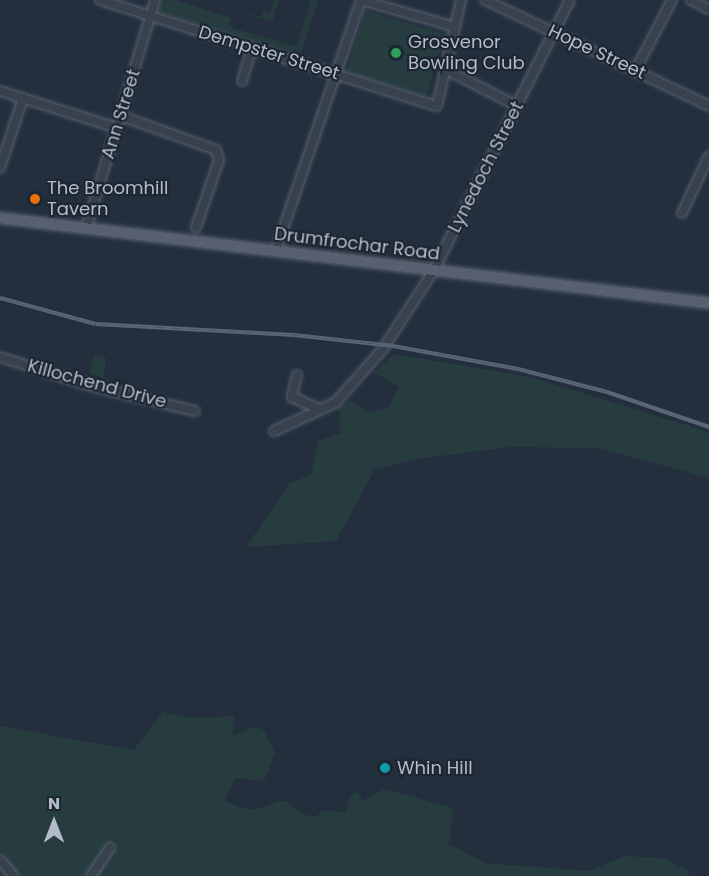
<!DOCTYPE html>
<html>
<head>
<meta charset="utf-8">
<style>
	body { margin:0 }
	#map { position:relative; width:709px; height:876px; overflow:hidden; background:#242f3e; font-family:Poppins,sans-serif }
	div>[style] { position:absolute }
	.green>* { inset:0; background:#263c3f; transform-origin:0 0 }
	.roads { filter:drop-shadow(0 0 2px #565f6c) drop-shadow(0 0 2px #565f6c) }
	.minor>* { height:8px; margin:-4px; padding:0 4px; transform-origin:4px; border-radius:4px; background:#38414e }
	.major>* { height:10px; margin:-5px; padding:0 5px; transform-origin:5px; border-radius:5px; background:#56606e }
	.rail>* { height:4px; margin-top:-2px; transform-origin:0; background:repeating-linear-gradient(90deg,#1d2633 0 4.5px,#5a6575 0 9px); box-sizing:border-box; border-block:2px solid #5a6575 }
	.dots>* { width:16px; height:16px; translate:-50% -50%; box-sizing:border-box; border:3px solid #1d2633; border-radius:50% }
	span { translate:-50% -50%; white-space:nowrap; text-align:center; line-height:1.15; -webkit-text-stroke:4.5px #1d2633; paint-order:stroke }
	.poi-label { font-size:18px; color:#b4bcc9 }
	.left { translate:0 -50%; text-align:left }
	.street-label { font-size:18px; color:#b4bcc9 }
	.north { position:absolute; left:24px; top:792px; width:60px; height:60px; -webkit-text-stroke:4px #1d2633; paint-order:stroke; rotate:0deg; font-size:16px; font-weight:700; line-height:24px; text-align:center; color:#b4bcc9 }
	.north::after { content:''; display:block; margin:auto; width:21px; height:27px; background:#b4bcc9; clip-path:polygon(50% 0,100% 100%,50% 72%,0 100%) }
</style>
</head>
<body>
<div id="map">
	<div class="green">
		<i style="clip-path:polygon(161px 0,175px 0,231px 18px,229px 25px,233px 28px,297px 47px,311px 0,318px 0,300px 57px,158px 11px)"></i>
		<i style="clip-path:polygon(274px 0,279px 0,272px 22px,239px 12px,262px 17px,263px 11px,270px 13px)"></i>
		<i style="left:365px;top:10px;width:84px;height:65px;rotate:17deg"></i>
		<i style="clip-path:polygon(454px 56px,475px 61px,469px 74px,452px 66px)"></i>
		<i style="clip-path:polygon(394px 354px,530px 377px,699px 429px,709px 433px,709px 478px,598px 448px,510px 447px,424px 458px,375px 469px,336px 541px,246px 547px,290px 483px,311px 475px,318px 441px,341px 433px,338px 407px,350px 401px,369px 412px,388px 408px,399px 387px,374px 372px)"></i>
		<i style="clip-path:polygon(94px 355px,106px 358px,104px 378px,89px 374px)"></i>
		<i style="clip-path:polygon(163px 712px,192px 718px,234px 716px,233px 735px,255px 727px,264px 730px,275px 753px,264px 781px,235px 778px,225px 801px,241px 808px,255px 810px,278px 801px,289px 802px,301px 814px,316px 817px,323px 810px,346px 812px,351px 795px,356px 792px,364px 801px,384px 789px,453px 808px,449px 844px,485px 863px,589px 871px,625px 856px,663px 858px,689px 871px,689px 876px,0 876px,0 726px,133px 750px)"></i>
	</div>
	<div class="roads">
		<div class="minor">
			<i style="left:100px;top:0;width:353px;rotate:17.5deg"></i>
			<i style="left:437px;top:106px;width:109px;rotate:-77.2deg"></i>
			<i style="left:361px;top:0;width:98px;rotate:16deg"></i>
			<i style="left:485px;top:0;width:248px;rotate:25.3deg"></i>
			<i style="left:691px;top:0;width:20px;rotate:27deg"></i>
			<i style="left:445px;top:69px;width:81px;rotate:27.2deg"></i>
			<i style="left:636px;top:69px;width:78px;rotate:-62.4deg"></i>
			<i style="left:242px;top:81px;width:34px;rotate:-73deg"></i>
			<i style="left:0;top:91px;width:123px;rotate:17.5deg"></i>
			<i style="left:121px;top:116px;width:101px;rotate:19.7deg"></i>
			<i style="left:216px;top:150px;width:10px;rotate:73deg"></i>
			<i style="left:219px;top:160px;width:71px;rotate:108.9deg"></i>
			<i style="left:0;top:168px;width:74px;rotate:-71.8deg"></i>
			<i style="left:682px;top:213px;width:63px;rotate:-64.7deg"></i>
			<i style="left:86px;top:229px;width:239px;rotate:-73.2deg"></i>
			<i style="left:276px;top:250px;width:264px;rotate:-71.2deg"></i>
			<i style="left:0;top:357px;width:92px;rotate:17.7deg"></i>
			<i style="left:88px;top:385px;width:110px;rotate:13.7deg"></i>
			<i style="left:297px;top:375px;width:23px;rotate:103deg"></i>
			<i style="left:292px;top:397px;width:27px;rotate:24deg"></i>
			<i style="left:274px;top:431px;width:67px;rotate:-24.7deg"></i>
			<i style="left:335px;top:403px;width:72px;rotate:-48.4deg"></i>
			<i style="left:383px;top:349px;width:94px;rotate:-57.2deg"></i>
			<i style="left:434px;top:270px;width:302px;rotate:-63.3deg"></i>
			<i style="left:0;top:860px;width:21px;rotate:49deg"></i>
			<i style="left:91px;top:876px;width:34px;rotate:-56deg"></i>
		</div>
		<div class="major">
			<i style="left:0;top:218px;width:714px;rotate:6.84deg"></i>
		</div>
	</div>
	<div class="rail">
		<i style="left:0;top:298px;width:99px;rotate:15.2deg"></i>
		<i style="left:96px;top:324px;width:198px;rotate:3.2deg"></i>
		<i style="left:294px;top:335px;width:100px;rotate:6.3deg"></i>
		<i style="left:393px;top:346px;width:127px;rotate:10.4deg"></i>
		<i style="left:518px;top:369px;width:92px;rotate:14.5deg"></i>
		<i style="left:607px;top:392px;width:108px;rotate:18.9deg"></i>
	</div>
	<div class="dots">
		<i style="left:396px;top:53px;background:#2e9e5b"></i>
		<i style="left:35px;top:199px;background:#e8710a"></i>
		<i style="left:385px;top:768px;background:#0f9aa8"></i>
	</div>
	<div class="poi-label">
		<span class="left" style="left:408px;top:53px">Grosvenor<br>Bowling Club</span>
		<span class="left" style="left:47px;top:199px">The Broomhill<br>Tavern</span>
		<span class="left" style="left:397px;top:768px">Whin Hill</span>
	</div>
	<div class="street-label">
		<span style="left:597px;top:52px;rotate:25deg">Hope Street</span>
		<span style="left:269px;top:53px;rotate:17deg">Dempster Street</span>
		<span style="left:121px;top:114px;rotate:-73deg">Ann Street</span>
		<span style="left:486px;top:167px;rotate:-63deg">Lynedoch Street</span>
		<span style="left:357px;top:244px;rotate:7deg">Drumfrochar Road</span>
		<span style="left:97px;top:384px;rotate:15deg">Killochend Drive</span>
	</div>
	<div class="north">N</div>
</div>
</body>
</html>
